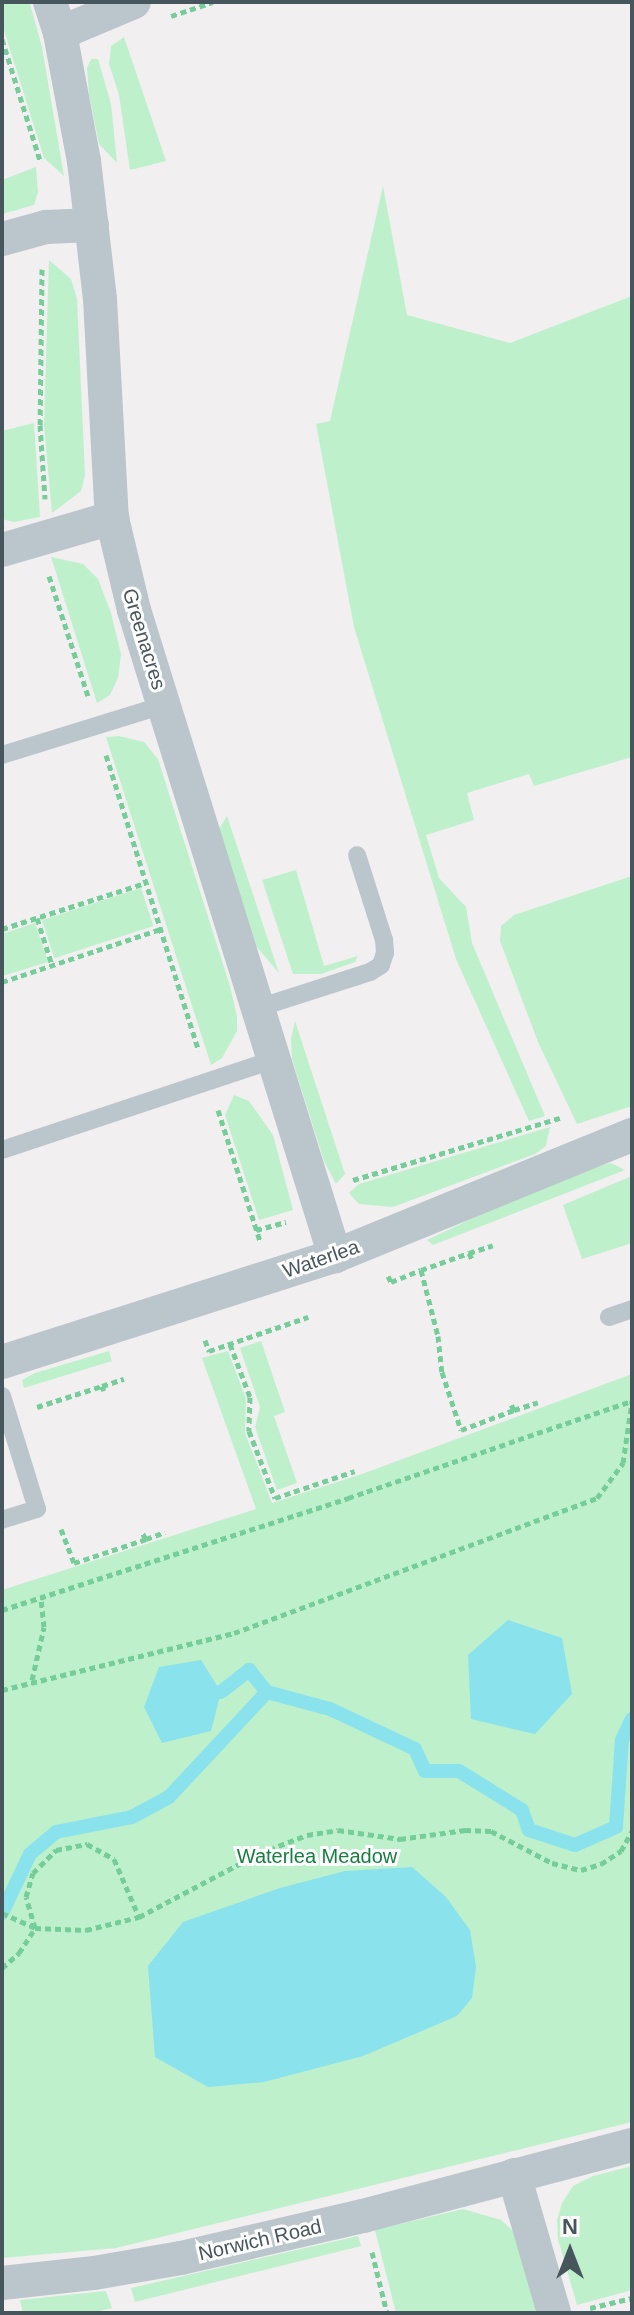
<!DOCTYPE html>
<html>
<head>
<meta charset="utf-8">
<style>
	body { margin:0 }
	#map { position:relative; width:634px; height:2315px; overflow:hidden; background:#f2eff0; font-family:Helvetica,sans-serif }
	div>[style] { position:absolute }
	.green>* { inset:0; background:#bef0cc; transform-origin:0 0 }
	.water>* { inset:0; background:#8ae2ed }
	.stream>* { height:14px; margin:-7px; padding:0 7px; transform-origin:7px; border-radius:7px; background:#8ae2ed }
	.path>* { height:5px; margin-top:-2.5px; transform-origin:0; background:repeating-linear-gradient(90deg,#75ce99 0 6px,transparent 0 10px) }
	.lane>* { height:18px; margin:-9px; padding:0 9px; transform-origin:9px; border-radius:9px; background:#bbc5cc }
	.street>* { height:34px; margin:-17px; padding:0 17px; transform-origin:17px; border-radius:17px; background:#bbc5cc }
	span { translate:-50% -50%; white-space:nowrap; text-align:center; line-height:1.15; -webkit-text-stroke:6px #fff; paint-order:stroke }
	.street-label { font-size:20px; color:#47555d }
	.park-label { font-size:20px; color:#168041 }
	.frame { position:absolute; inset:0; border:4px solid #47555d; pointer-events:none }
	.north { position:absolute; left:530px; top:2211px; width:80px; height:80px; -webkit-text-stroke:6px #fff; paint-order:stroke; rotate:0deg; font-size:22px; font-weight:700; line-height:32px; text-align:center; color:#47555d }
	.north::after { content:''; display:block; margin:auto; width:28px; height:36px; background:#47555d; clip-path:polygon(50% 0,100% 100%,50% 72%,0 100%) }
</style>
</head>
<body>
<div id="map">
	<div class="green">
		<i style="clip-path:polygon(2px 2px,30px 4px,42px 47px,64px 176px,44px 158px,2px 24px)"></i>
		<i style="clip-path:polygon(124px 37px,166px 161px,130px 170px,119px 95px,109px 64px,111px 46px)"></i>
		<i style="clip-path:polygon(91px 59px,98px 59px,111px 104px,117px 163px,99px 144px,89px 94px,87px 68px)"></i>
		<i style="clip-path:polygon(36px 167px,38px 192px,34px 205px,2px 214px,2px 180px)"></i>
		<i style="clip-path:polygon(383px 186px,407px 315px,510px 343px,632px 296px,632px 757px,534px 786px,529px 774px,467px 793px,474px 820px,426px 835px,439px 878px,466px 907px,472px 943px,545px 1116px,529px 1121px,456px 959px,354px 627px,316px 424px,330px 421px)"></i>
		<i style="clip-path:polygon(49px 260px,71px 279px,77px 299px,85px 475px,81px 491px,52px 513px,44px 425px)"></i>
		<i style="clip-path:polygon(34px 423px,40px 517px,14px 522px,2px 519px,2px 431px)"></i>
		<i style="clip-path:polygon(51px 557px,83px 564px,98px 579px,111px 613px,121px 654px,118px 678px,110px 695px,97px 703px)"></i>
		<i style="clip-path:polygon(119px 736px,144px 742px,158px 759px,230px 986px,237px 1017px,237px 1031px,222px 1058px,211px 1065px,106px 737px)"></i>
		<i style="clip-path:polygon(227px 816px,279px 973px,256px 946px,219px 829px)"></i>
		<i style="clip-path:polygon(296px 870px,324px 966px,358px 956px,355px 962px,321px 974px,293px 974px,262px 880px)"></i>
		<i style="clip-path:polygon(632px 876px,632px 1106px,577px 1124px,538px 1042px,500px 941px,501px 926px,514px 915px)"></i>
		<i style="left:141px;top:888px;width:40px;height:104px;rotate:72deg"></i>
		<i style="clip-path:polygon(35px 923px,48px 962px,2px 976px,2px 934px)"></i>
		<i style="clip-path:polygon(295px 1021px,345px 1174px,336px 1184px,324px 1161px,292px 1059px,291px 1039px)"></i>
		<i style="clip-path:polygon(234px 1095px,249px 1101px,273px 1135px,293px 1210px,259px 1220px,225px 1115px)"></i>
		<i style="clip-path:polygon(550px 1127px,546px 1146px,535px 1154px,393px 1207px,359px 1204px,349px 1193px,359px 1184px)"></i>
		<i style="clip-path:polygon(611px 1163px,625px 1170px,433px 1245px,427px 1240px,563px 1175px)"></i>
		<i style="clip-path:polygon(632px 1176px,632px 1243px,582px 1259px,563px 1205px)"></i>
		<i style="clip-path:polygon(261px 1341px,285px 1412px,274px 1416px,297px 1483px,277px 1490px,255px 1427px,260px 1407px,240px 1348px)"></i>
		<i style="clip-path:polygon(109px 1351px,112px 1361px,24px 1388px,22px 1380px,35px 1373px)"></i>
		<i style="clip-path:polygon(228px 1351px,246px 1399px,245px 1433px,272px 1503px,362px 1474px,632px 1374px,632px 2122px,116px 2248px,2px 2258px,2px 1590px,256px 1509px,202px 1358px)"></i>
		<i style="clip-path:polygon(632px 2166px,632px 2290px,577px 2305px,558px 2239px,557px 2220px,562px 2203px,573px 2186px,593px 2176px)"></i>
		<i style="clip-path:polygon(463px 2209px,501px 2220px,513px 2231px,537px 2313px,396px 2313px,375px 2230px)"></i>
		<i style="clip-path:polygon(358px 2236px,361px 2246px,135px 2302px,131px 2288px)"></i>
		<i style="clip-path:polygon(106px 2291px,112px 2308px,92px 2313px,23px 2313px,20px 2300px)"></i>
	</div>
	<div class="water">
		<i style="clip-path:polygon(508px 1620px,562px 1638px,572px 1694px,535px 1734px,471px 1719px,468px 1655px)"></i>
		<i style="clip-path:polygon(201px 1660px,221px 1692px,211px 1731px,162px 1743px,144px 1707px,159px 1667px)"></i>
		<i style="clip-path:polygon(412px 1867px,446px 1897px,470px 1930px,476px 1967px,472px 1998px,457px 2016px,363px 2056px,264px 2082px,208px 2087px,155px 2057px,148px 1966px,183px 1922px,280px 1888px,345px 1871px)"></i>
	</div>
	<div class="stream">
		<i style="left:221px;top:1692px;width:36px;rotate:-38deg"></i>
		<i style="left:249px;top:1670px;width:28px;rotate:51deg"></i>
		<i style="left:267px;top:1692px;width:65px;rotate:15.1deg"></i>
		<i style="left:330px;top:1709px;width:94px;rotate:25.2deg"></i>
		<i style="left:415px;top:1749px;width:24px;rotate:66deg"></i>
		<i style="left:425px;top:1771px;width:34px"></i>
		<i style="left:459px;top:1771px;width:74px;rotate:31.8deg"></i>
		<i style="left:522px;top:1810px;width:21px;rotate:71deg"></i>
		<i style="left:529px;top:1830px;width:48px;rotate:18.1deg"></i>
		<i style="left:575px;top:1845px;width:45px;rotate:-23.7deg"></i>
		<i style="left:616px;top:1827px;width:87px;rotate:-86.1deg"></i>
		<i style="left:622px;top:1740px;width:23px;rotate:-65deg"></i>
		<i style="left:2px;top:1913px;width:65px;rotate:-64.6deg"></i>
		<i style="left:30px;top:1854px;width:34px;rotate:-40deg"></i>
		<i style="left:56px;top:1832px;width:77px;rotate:-11.2deg"></i>
		<i style="left:132px;top:1817px;width:42px;rotate:-28.4deg"></i>
		<i style="left:169px;top:1797px;width:144px;rotate:-47deg"></i>
	</div>
	<div class="path">
		<i style="left:171px;top:16px;width:44px;rotate:-18.4deg"></i>
		<i style="left:2px;top:39px;width:127px;rotate:72.6deg"></i>
		<i style="left:42px;top:269px;width:156px;rotate:90.7deg"></i>
		<i style="left:40px;top:425px;width:74px;rotate:86.1deg"></i>
		<i style="left:49px;top:576px;width:126px;rotate:72deg"></i>
		<i style="left:106px;top:755px;width:310px;rotate:72.6deg"></i>
		<i style="left:37px;top:918px;width:49px;rotate:72.3deg"></i>
		<i style="left:2px;top:929px;width:150px;rotate:-17.8deg"></i>
		<i style="left:2px;top:982px;width:167px;rotate:-18.5deg"></i>
		<i style="left:218px;top:1110px;width:138px;rotate:72.2deg"></i>
		<i style="left:353px;top:1180px;width:216px;rotate:-16.7deg"></i>
		<i style="left:256px;top:1230px;width:31px;rotate:-15deg"></i>
		<i style="left:469px;top:1253px;width:25px;rotate:-18deg"></i>
		<i style="left:421px;top:1270px;width:51px;rotate:-19.5deg"></i>
		<i style="left:469px;top:1253px;width:9px;rotate:63deg"></i>
		<i style="left:388px;top:1276px;width:7px;rotate:63deg"></i>
		<i style="left:391px;top:1282px;width:32px;rotate:-22deg"></i>
		<i style="left:421px;top:1270px;width:68px;rotate:75.6deg"></i>
		<i style="left:438px;top:1336px;width:36px;rotate:84deg"></i>
		<i style="left:442px;top:1372px;width:61px;rotate:71.9deg"></i>
		<i style="left:461px;top:1430px;width:57px;rotate:-20.7deg"></i>
		<i style="left:514px;top:1410px;width:9px;rotate:-117deg"></i>
		<i style="left:205px;top:1340px;width:12px;rotate:70deg"></i>
		<i style="left:209px;top:1351px;width:105px;rotate:-19deg"></i>
		<i style="left:230px;top:1344px;width:57px;rotate:69.3deg"></i>
		<i style="left:250px;top:1397px;width:34px;rotate:92deg"></i>
		<i style="left:249px;top:1431px;width:72px;rotate:68.8deg"></i>
		<i style="left:275px;top:1498px;width:84px;rotate:-18.6deg"></i>
		<i style="left:102px;top:1386px;width:23px;rotate:-18deg"></i>
		<i style="left:37px;top:1407px;width:68px;rotate:-17.9deg"></i>
		<i style="left:102px;top:1386px;width:5px;rotate:68deg"></i>
		<i style="left:514px;top:1410px;width:25px;rotate:-18deg"></i>
		<i style="left:61px;top:1529px;width:36px;rotate:69deg"></i>
		<i style="left:74px;top:1563px;width:76px;rotate:-18.4deg"></i>
		<i style="left:146px;top:1539px;width:9px;rotate:-122deg"></i>
		<i style="left:146px;top:1539px;width:20px;rotate:-20deg"></i>
		<i style="left:2px;top:1610px;width:364px;rotate:-17.9deg"></i>
		<i style="left:348px;top:1498px;width:297px;rotate:-18.9deg"></i>
		<i style="left:32px;top:1680px;width:54px;rotate:-77.2deg"></i>
		<i style="left:44px;top:1627px;width:30px;rotate:-96deg"></i>
		<i style="left:2px;top:1690px;width:239px;rotate:-13.8deg"></i>
		<i style="left:234px;top:1633px;width:387px;rotate:-20.4deg"></i>
		<i style="left:597px;top:1498px;width:44px;rotate:-53.4deg"></i>
		<i style="left:623px;top:1463px;width:63px;rotate:-81.7deg"></i>
		<i style="left:2px;top:1913px;width:36px;rotate:24deg"></i>
		<i style="left:35px;top:1928px;width:51px;rotate:2.2deg"></i>
		<i style="left:86px;top:1930px;width:55px;rotate:-13.8deg"></i>
		<i style="left:139px;top:1917px;width:137px;rotate:-27.9deg"></i>
		<i style="left:260px;top:1853px;width:50px;rotate:-21deg"></i>
		<i style="left:307px;top:1835px;width:31px;rotate:-9deg"></i>
		<i style="left:338px;top:1830px;width:63px;rotate:8.3deg"></i>
		<i style="left:400px;top:1839px;width:66px;rotate:-7.9deg"></i>
		<i style="left:465px;top:1830px;width:26px;rotate:2deg"></i>
		<i style="left:491px;top:1831px;width:69px;rotate:27.7deg"></i>
		<i style="left:552px;top:1863px;width:30px;rotate:14deg"></i>
		<i style="left:581px;top:1870px;width:21px;rotate:-17deg"></i>
		<i style="left:601px;top:1864px;width:24px;rotate:-33deg"></i>
		<i style="left:621px;top:1851px;width:23px;rotate:-61deg"></i>
		<i style="left:2px;top:1968px;width:23px;rotate:-41deg"></i>
		<i style="left:19px;top:1953px;width:30px;rotate:-57deg"></i>
		<i style="left:35px;top:1928px;width:32px;rotate:-106deg"></i>
		<i style="left:26px;top:1897px;width:25px;rotate:-74deg"></i>
		<i style="left:33px;top:1873px;width:33px;rotate:-45deg"></i>
		<i style="left:56px;top:1850px;width:32px;rotate:-11deg"></i>
		<i style="left:87px;top:1844px;width:31px;rotate:29deg"></i>
		<i style="left:114px;top:1859px;width:63px;rotate:66.7deg"></i>
		<i style="left:372px;top:2252px;width:63px;rotate:76.2deg"></i>
		<i style="left:590px;top:2308px;width:43px;rotate:-13.4deg"></i>
	</div>
	<div class="lane">
		<i style="left:2px;top:755px;width:170px;rotate:-17.2deg"></i>
		<i style="left:258px;top:1008px;width:118px;rotate:-17.8deg"></i>
		<i style="left:370px;top:972px;width:13px;rotate:-32deg"></i>
		<i style="left:381px;top:965px;width:13px;rotate:-72deg"></i>
		<i style="left:385px;top:953px;width:13px;rotate:-94deg"></i>
		<i style="left:384px;top:940px;width:89px;rotate:-107.6deg"></i>
		<i style="left:2px;top:1150px;width:286px;rotate:-18.4deg"></i>
		<i style="left:609px;top:1317px;width:24px;rotate:-19deg"></i>
		<i style="left:2px;top:1396px;width:118px;rotate:72.8deg"></i>
		<i style="left:37px;top:1509px;width:37px;rotate:163deg"></i>
	</div>
	<div class="street">
		<i style="left:50px;top:2px;width:33px;rotate:72deg"></i>
		<i style="left:60px;top:33px;width:130px;rotate:79.4deg"></i>
		<i style="left:84px;top:161px;width:139px;rotate:83.4deg"></i>
		<i style="left:100px;top:299px;width:219px;rotate:86.9deg"></i>
		<i style="left:112px;top:518px;width:95px;rotate:76.6deg"></i>
		<i style="left:134px;top:610px;width:677px;rotate:72.72deg"></i>
		<i style="left:60px;top:33px;width:80px;rotate:-22.7deg"></i>
		<i style="left:2px;top:239px;width:46px;rotate:-15.3deg"></i>
		<i style="left:46px;top:227px;width:46px;rotate:-2.5deg"></i>
		<i style="left:2px;top:550px;width:115px;rotate:-16.2deg"></i>
		<i style="left:2px;top:1362px;width:349px;rotate:-17.7deg"></i>
		<i style="left:335px;top:1256px;width:321px;rotate:-22.2deg"></i>
		<i style="left:514px;top:2175px;width:144px;rotate:73.8deg"></i>
		<i style="left:2px;top:2283px;width:93px;rotate:-6.2deg"></i>
		<i style="left:94px;top:2273px;width:88px;rotate:-9.8deg"></i>
		<i style="left:181px;top:2258px;width:187px;rotate:-13deg"></i>
		<i style="left:363px;top:2216px;width:278px;rotate:-14.8deg"></i>
	</div>
	<div class="street-label">
		<span style="left:144px;top:639px;rotate:73deg">Greenacres</span>
		<span style="left:321px;top:1259px;rotate:-19deg">Waterlea</span>
		<span style="left:260px;top:2240px;rotate:-13deg">Norwich Road</span>
	</div>
	<div class="park-label">
		<span style="left:317px;top:1856px">Waterlea Meadow</span>
	</div>
	<div class="frame"></div>
	<div class="north">N</div>
</div>
</body>
</html>
